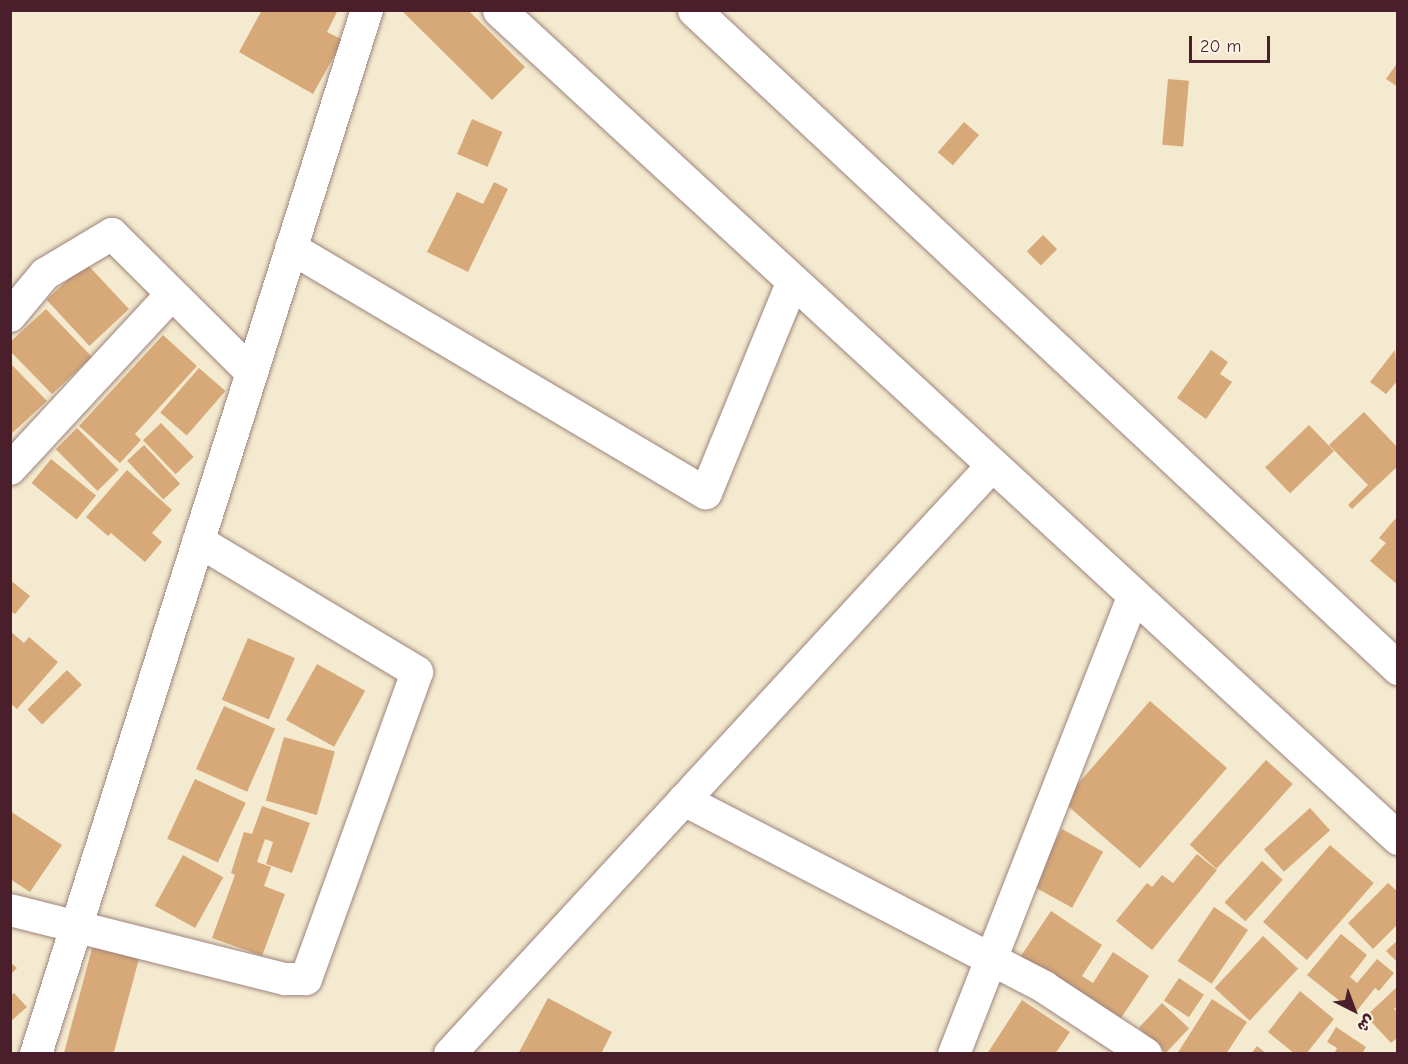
<!DOCTYPE html>
<html>
<head>
<meta charset="utf-8">
<style>
	body { margin:0 }
	#map { position:relative; width:1408px; height:1064px; overflow:hidden; background:#f3eacf; font-family:"Comic Neue","Playpen Sans Arabic",sans-serif }
	div>[style] { position:absolute }
	.building>* { inset:0; background:#d7a978; transform-origin:0 0 }
	.roads { filter:drop-shadow(0 0 2px #9e847d) drop-shadow(0 0 2px #9e847d) }
	.street>* { height:32px; margin:-16px; padding:0 16px; transform-origin:16px; border-radius:16px; background:#fff }
	.primary>* { height:33px; margin:-16.5px; padding:0 16.5px; transform-origin:16.5px; border-radius:16.5px; background:#fff }
	span { translate:-50% -50%; white-space:nowrap; text-align:center; line-height:1.15; -webkit-text-stroke:6px #fcf5e5; paint-order:stroke }
	.frame { position:absolute; inset:0; border:12px solid #4a1f2b; pointer-events:none }
	.north { position:absolute; left:1324px; top:980px; width:60px; height:60px; -webkit-text-stroke:4px #fcf5e5; paint-order:stroke; rotate:138deg; font-size:16px; font-weight:700; line-height:24px; text-align:center; color:#4a1f2b }
	.north::after { content:''; display:block; margin:auto; width:21px; height:27px; background:#4a1f2b; clip-path:polygon(50% 0,100% 100%,50% 72%,0 100%) }
	.scale { position:absolute; left:1189px; top:36px; width:81px; height:27px; box-sizing:border-box; border:3px solid #4a1f2b; border-top:0; padding-left:8px; font-size:18px; line-height:21px; white-space:nowrap; color:#4a1f2b; -webkit-text-stroke:4px #fcf5e5; paint-order:stroke }
</style>
</head>
<body>
<div id="map">
	<div class="building">
		<i style="clip-path:polygon(262px 10px,338px 10px,327px 32px,343px 40px,313px 94px,239px 52px)"></i>
		<i style="clip-path:polygon(401px 10px,468px 10px,525px 67px,492px 100px)"></i>
		<i style="clip-path:polygon(1398px 62px,1398px 87px,1386px 79px)"></i>
		<i style="left:1168px;top:79px;width:21px;height:66px;rotate:5deg"></i>
		<i style="left:472px;top:119px;width:33px;height:38px;rotate:23deg"></i>
		<i style="left:964px;top:122px;width:20px;height:40px;rotate:41deg"></i>
		<i style="clip-path:polygon(494px 182px,508px 189px,468px 272px,427px 252px,457px 192px,483px 204px)"></i>
		<i style="left:1043px;top:235px;width:20px;height:23px;rotate:45deg"></i>
		<i style="left:86px;top:263px;width:63px;height:54px;rotate:47deg"></i>
		<i style="clip-path:polygon(46px 309px,92px 357px,52px 394px,10px 351px,10px 342px)"></i>
		<i style="clip-path:polygon(163px 335px,197px 366px,135px 434px,141px 440px,120px 463px,79px 426px)"></i>
		<i style="clip-path:polygon(1211px 350px,1228px 362px,1220px 374px,1232px 382px,1206px 419px,1177px 398px)"></i>
		<i style="clip-path:polygon(1395px 350px,1398px 380px,1386px 394px,1370px 382px)"></i>
		<i style="clip-path:polygon(10px 363px,47px 401px,10px 435px)"></i>
		<i style="left:199px;top:368px;width:35px;height:59px;rotate:41deg"></i>
		<i style="clip-path:polygon(1364px 412px,1398px 448px,1398px 466px,1352px 509px,1348px 505px,1368px 485px,1329px 445px)"></i>
		<i style="left:161px;top:423px;width:47px;height:25px;rotate:46deg"></i>
		<i style="left:1309px;top:425px;width:36px;height:61px;rotate:46deg"></i>
		<i style="left:77px;top:428px;width:59px;height:30px;rotate:45deg"></i>
		<i style="left:144px;top:445px;width:53px;height:23px;rotate:47deg"></i>
		<i style="left:51px;top:459px;width:58px;height:31px;rotate:39deg"></i>
		<i style="clip-path:polygon(127px 470px,172px 510px,152px 533px,162px 542px,145px 562px,111px 533px,108px 536px,86px 517px)"></i>
		<i style="clip-path:polygon(1395px 519px,1398px 522px,1398px 585px,1370px 561px,1386px 543px,1379px 538px)"></i>
		<i style="clip-path:polygon(10px 580px,30px 596px,15px 614px,10px 611px)"></i>
		<i style="clip-path:polygon(10px 631px,24px 643px,29px 637px,58px 662px,17px 709px,10px 703px)"></i>
		<i style="left:248px;top:638px;width:51px;height:67px;rotate:23deg"></i>
		<i style="left:317px;top:664px;width:55px;height:64px;rotate:29deg"></i>
		<i style="left:67px;top:670px;width:21px;height:56px;rotate:45deg"></i>
		<i style="left:1150px;top:701px;width:102px;height:133px;rotate:41deg"></i>
		<i style="left:224px;top:706px;width:56px;height:69px;rotate:24deg"></i>
		<i style="left:284px;top:737px;width:53px;height:66px;rotate:16deg"></i>
		<i style="left:1266px;top:760px;width:36px;height:114px;rotate:42deg"></i>
		<i style="left:195px;top:779px;width:56px;height:66px;rotate:25deg"></i>
		<i style="clip-path:polygon(262px 806px,310px 823px,292px 873px,266px 864px,273px 842px,265px 839px,257px 862px,271px 867px,264px 886px,285px 894px,262px 956px,212px 938px,235px 875px,231px 873px,244px 832px,252px 834px)"></i>
		<i style="left:1310px;top:808px;width:30px;height:62px;rotate:48deg"></i>
		<i style="clip-path:polygon(10px 811px,62px 845px,30px 892px,10px 879px)"></i>
		<i style="left:1062px;top:829px;width:47px;height:64px;rotate:29deg"></i>
		<i style="left:1330px;top:845px;width:58px;height:102px;rotate:41deg"></i>
		<i style="clip-path:polygon(1197px 854px,1217px 870px,1152px 950px,1116px 921px,1147px 883px,1152px 887px,1162px 875px,1173px 883px)"></i>
		<i style="left:183px;top:855px;width:46px;height:58px;rotate:29deg"></i>
		<i style="left:1262px;top:861px;width:28px;height:56px;rotate:42deg"></i>
		<i style="clip-path:polygon(1388px 883px,1398px 892px,1398px 924px,1373px 949px,1348px 923px)"></i>
		<i style="left:1214px;top:907px;width:41px;height:65px;rotate:34deg"></i>
		<i style="clip-path:polygon(1051px 911px,1102px 945px,1082px 976px,1093px 983px,1113px 952px,1149px 976px,1117px 1024px,1019px 959px)"></i>
		<i style="clip-path:polygon(1341px 934px,1367px 955px,1350px 977px,1357px 983px,1377px 959px,1394px 973px,1379px 991px,1375px 988px,1355px 1013px,1307px 975px)"></i>
		<i style="left:1263px;top:936px;width:48px;height:71px;rotate:43deg"></i>
		<i style="clip-path:polygon(1398px 940px,1398px 963px,1386px 951px)"></i>
		<i style="left:94px;top:941px;width:48px;height:117px;rotate:15deg"></i>
		<i style="clip-path:polygon(10px 962px,17px 968px,10px 975px)"></i>
		<i style="left:1179px;top:978px;width:30px;height:27px;rotate:34deg"></i>
		<i style="clip-path:polygon(1398px 986px,1398px 1005px,1394px 1009px,1398px 1012px,1398px 1037px,1391px 1043px,1366px 1016px)"></i>
		<i style="clip-path:polygon(1300px 991px,1334px 1019px,1306px 1054px,1295px 1054px,1268px 1032px)"></i>
		<i style="clip-path:polygon(14px 993px,27px 1007px,10px 1022px,10px 996px)"></i>
		<i style="clip-path:polygon(548px 998px,612px 1032px,601px 1054px,518px 1054px)"></i>
		<i style="clip-path:polygon(1212px 999px,1247px 1022px,1226px 1054px,1177px 1054px)"></i>
		<i style="clip-path:polygon(1022px 1000px,1070px 1032px,1055px 1054px,987px 1054px)"></i>
		<i style="left:1162px;top:1003px;width:37px;height:34px;rotate:43deg"></i>
		<i style="clip-path:polygon(1336px 1027px,1366px 1047px,1362px 1054px,1334px 1054px,1337px 1048px,1327px 1042px)"></i>
		<i style="clip-path:polygon(1257px 1046px,1267px 1054px,1251px 1054px)"></i>
	</div>
	<div class="roads">
		<div class="street">
			<i style="left:291px;top:248px;width:482px;rotate:30.6deg"></i>
			<i style="left:706px;top:493px;width:229px;rotate:-67.7deg"></i>
			<i style="left:10px;top:316px;width:55px;rotate:-50.2deg"></i>
			<i style="left:45px;top:274px;width:78px;rotate:-30.8deg"></i>
			<i style="left:112px;top:234px;width:197px;rotate:44.8deg"></i>
			<i style="left:10px;top:469px;width:238px;rotate:-47.2deg"></i>
			<i style="left:684px;top:800px;width:406px;rotate:27.4deg"></i>
			<i style="left:1044px;top:987px;width:122px;rotate:33.3deg"></i>
			<i style="left:10px;top:910px;width:284px;rotate:14.1deg"></i>
			<i style="left:285px;top:979px;width:21px"></i>
			<i style="left:306px;top:979px;width:326px;rotate:-70.1deg"></i>
			<i style="left:417px;top:672px;width:255px;rotate:-149.1deg"></i>
			<i style="left:36px;top:1054px;width:1095px;rotate:-72.41deg"></i>
			<i style="left:450px;top:1054px;width:801px;rotate:-47.33deg"></i>
			<i style="left:954px;top:1054px;width:493px;rotate:-68.6deg"></i>
		</div>
		<div class="primary">
			<i style="left:499px;top:10px;width:1222px;rotate:42.65deg"></i>
			<i style="left:694px;top:10px;width:964px;rotate:43.07deg"></i>
		</div>
	</div>
	<div class="frame"></div>
	<div class="north">ش</div>
	<div class="scale">20 m</div>
</div>
</body>
</html>
